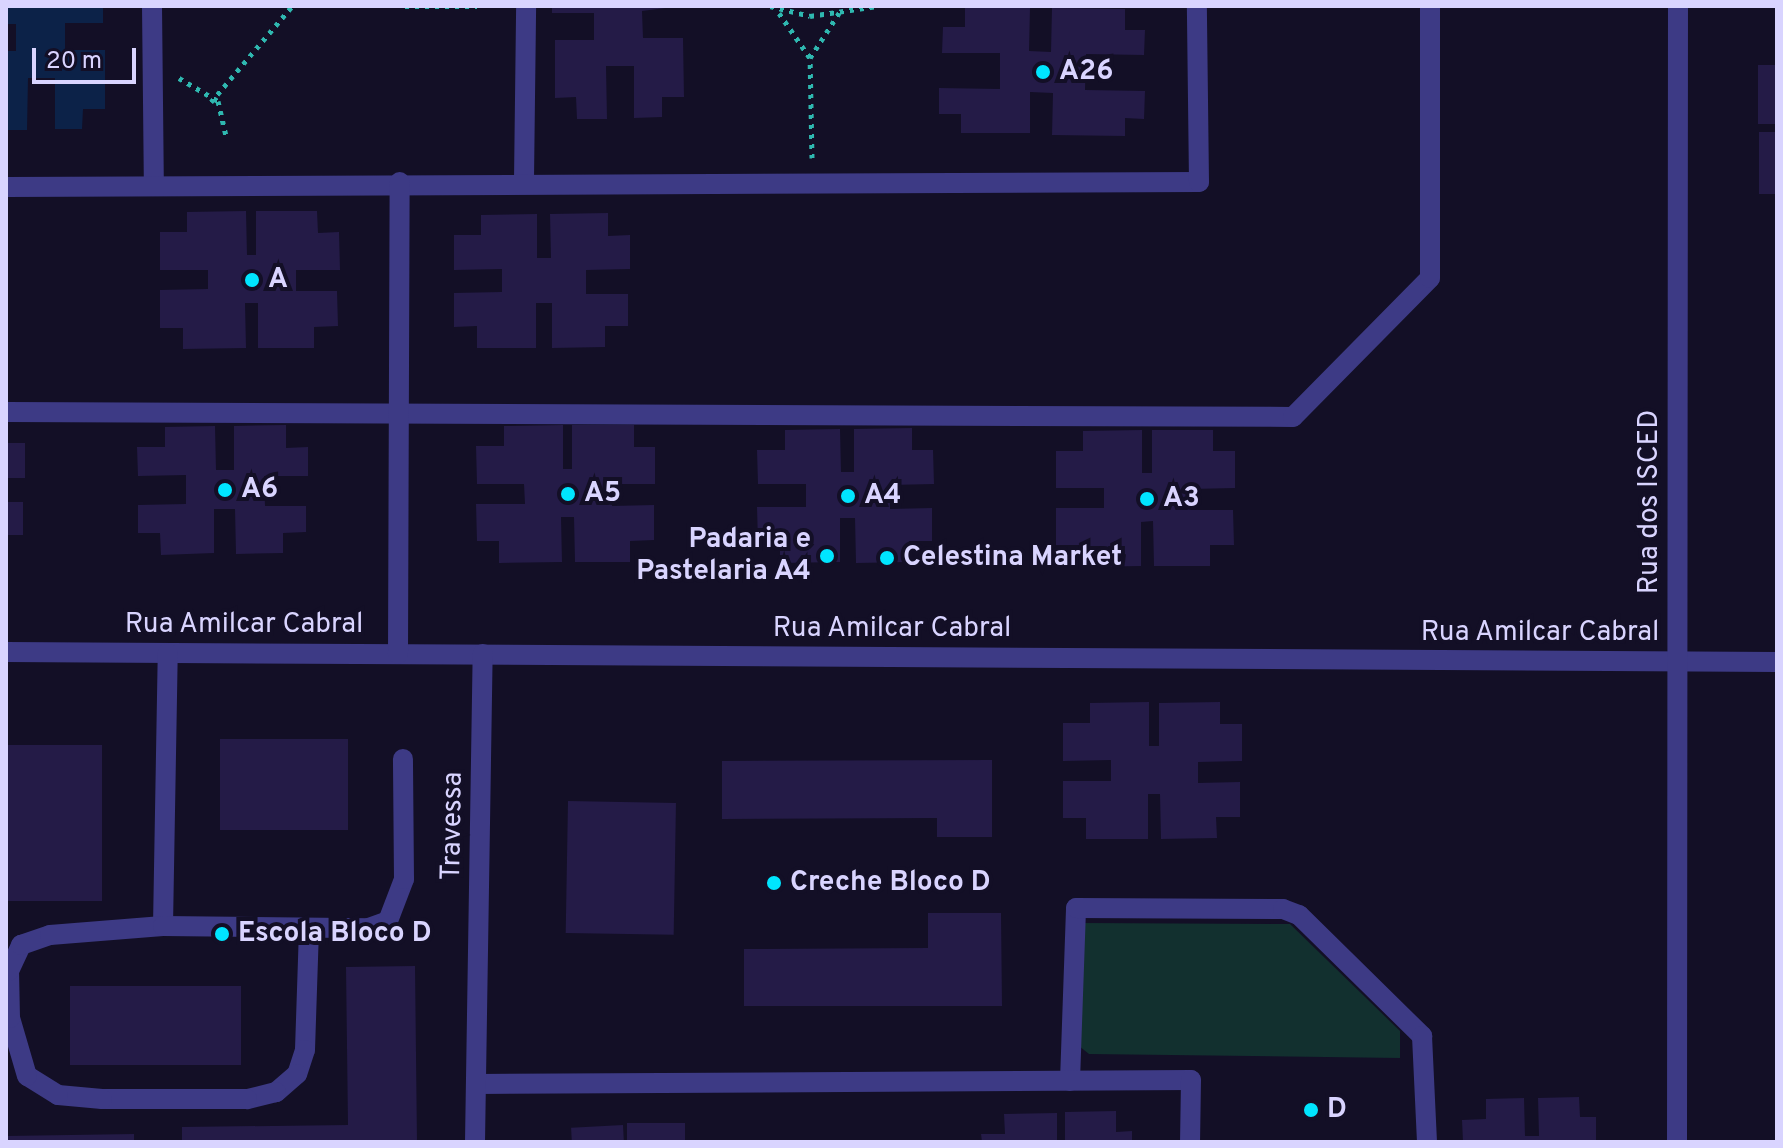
<!DOCTYPE html>
<html>
<head>
<meta charset="utf-8">
<style>
	body { margin:0 }
	#map { position:relative; width:1783px; height:1148px; overflow:hidden; background:#130f26; font-family:Overpass,sans-serif }
	div>[style] { position:absolute }
	.green>* { inset:0; background:#12302f }
	.water>* { inset:0; background:#0c2248 }
	.building>* { inset:0; background:#241b47; transform-origin:0 0 }
	.path>* { height:5px; margin-top:-2.5px; transform-origin:0; background:repeating-linear-gradient(90deg,#2fb8b0 0 4px,transparent 0 10px) }
	.minor>* { height:20px; margin:-10px; padding:0 10px; transform-origin:10px; border-radius:10px; background:#3d3a85 }
	.dots>* { width:22px; height:22px; translate:-50% -50%; box-sizing:border-box; border:4px solid #130f26; border-radius:50% }
	span { translate:-50% -50%; white-space:nowrap; text-align:center; line-height:1.15; -webkit-text-stroke:8px #130f26; paint-order:stroke }
	.poi-label { font-size:28px; color:#d9d4ff; font-weight:700 }
	.left { translate:0 -50%; text-align:left }
	.right { translate:-100% -50%; text-align:right }
	.street-label { font-size:28px; color:#d9d4ff }
	.frame { position:absolute; inset:0; border:8px solid #d9d4ff; pointer-events:none }
	.scale { position:absolute; left:32px; top:48px; width:104px; height:36px; box-sizing:border-box; border:4px solid #d9d4ff; border-top:0; padding-left:10px; font-size:24px; line-height:28px; white-space:nowrap; color:#d9d4ff; -webkit-text-stroke:6px #130f26; paint-order:stroke }
</style>
</head>
<body>
<div id="map">
	<div class="green">
		<i style="clip-path:polygon(1082px 923px,1290px 924px,1400px 1031px,1400px 1058px,1089px 1054px,1079px 1046px)"></i>
	</div>
	<div class="water">
		<i style="clip-path:polygon(6px 6px,103px 6px,103px 23px,65px 23px,65px 50px,105px 50px,105px 109px,83px 109px,82px 129px,55px 129px,55px 78px,28px 78px,27px 130px,6px 130px,6px 51px,16px 51px,16px 24px,6px 24px)"></i>
	</div>
	<div class="building">
		<i style="clip-path:polygon(552px 6px,681px 6px,642px 11px,643px 38px,683px 38px,684px 97px,662px 97px,662px 117px,634px 118px,634px 66px,606px 66px,607px 119px,577px 119px,576px 97px,555px 98px,555px 40px,594px 40px,594px 13px,552px 13px)"></i>
		<i style="clip-path:polygon(965px 8px,1030px 8px,1029px 51px,1051px 52px,1052px 8px,1125px 9px,1125px 30px,1145px 30px,1144px 55px,1086px 54px,1085px 90px,1145px 91px,1144px 119px,1125px 118px,1125px 136px,1052px 135px,1053px 93px,1030px 92px,1030px 133px,961px 133px,961px 114px,939px 114px,939px 88px,1000px 89px,1000px 53px,942px 53px,943px 27px,965px 27px)"></i>
		<i style="left:1777px;top:65px;width:59px;height:19px;rotate:90deg"></i>
		<i style="left:1759px;top:132px;width:18px;height:62px"></i>
		<i style="clip-path:polygon(246px 211px,247px 255px,256px 255px,256px 211px,317px 211px,318px 233px,339px 232px,340px 270px,296px 270px,296px 291px,337px 291px,338px 326px,314px 327px,314px 348px,258px 348px,258px 303px,245px 303px,246px 348px,183px 349px,183px 328px,160px 328px,160px 290px,208px 289px,208px 270px,160px 270px,160px 232px,187px 232px,187px 212px)"></i>
		<i style="clip-path:polygon(608px 213px,608px 236px,630px 235px,630px 269px,586px 270px,586px 294px,628px 294px,628px 326px,605px 326px,605px 347px,552px 348px,552px 303px,536px 303px,536px 348px,477px 348px,477px 326px,454px 327px,454px 293px,502px 292px,502px 269px,454px 270px,454px 235px,481px 235px,481px 215px,537px 214px,537px 258px,551px 258px,550px 214px)"></i>
		<i style="clip-path:polygon(286px 425px,286px 448px,308px 447px,308px 476px,264px 476px,265px 506px,306px 506px,306px 532px,283px 533px,283px 553px,236px 554px,235px 509px,214px 509px,214px 553px,161px 555px,160px 533px,138px 533px,138px 505px,186px 504px,186px 475px,138px 476px,137px 447px,165px 447px,165px 427px,215px 426px,216px 470px,234px 470px,234px 426px)"></i>
		<i style="clip-path:polygon(563px 425px,563px 469px,572px 469px,572px 425px,634px 425px,634px 447px,655px 447px,655px 484px,611px 484px,612px 506px,654px 505px,654px 540px,630px 541px,630px 562px,575px 562px,574px 517px,561px 517px,562px 562px,499px 563px,499px 541px,477px 541px,476px 504px,525px 504px,524px 484px,477px 484px,476px 446px,504px 446px,504px 426px)"></i>
		<i style="clip-path:polygon(912px 428px,912px 450px,933px 450px,934px 484px,890px 485px,890px 509px,932px 508px,932px 541px,909px 541px,909px 562px,856px 563px,855px 518px,840px 518px,840px 562px,780px 563px,780px 541px,758px 542px,757px 507px,806px 507px,806px 484px,758px 484px,757px 450px,785px 450px,785px 430px,840px 429px,841px 472px,854px 472px,854px 429px)"></i>
		<i style="clip-path:polygon(1142px 430px,1142px 473px,1152px 473px,1152px 430px,1213px 430px,1213px 451px,1235px 451px,1235px 488px,1191px 489px,1191px 510px,1233px 510px,1234px 545px,1210px 545px,1210px 566px,1154px 566px,1153px 521px,1141px 522px,1141px 566px,1079px 567px,1079px 545px,1056px 545px,1056px 508px,1104px 508px,1104px 488px,1056px 488px,1056px 451px,1083px 451px,1083px 431px)"></i>
		<i style="left:25px;top:443px;width:35px;height:19px;rotate:90deg"></i>
		<i style="left:6px;top:502px;width:17px;height:33px"></i>
		<i style="clip-path:polygon(1149px 702px,1149px 746px,1159px 746px,1159px 703px,1220px 702px,1220px 724px,1242px 724px,1242px 761px,1198px 762px,1198px 783px,1240px 782px,1240px 817px,1216px 817px,1217px 838px,1161px 839px,1160px 794px,1148px 794px,1148px 839px,1086px 839px,1086px 818px,1063px 818px,1063px 781px,1111px 781px,1111px 760px,1063px 761px,1063px 723px,1090px 723px,1090px 703px)"></i>
		<i style="left:220px;top:739px;width:128px;height:91px"></i>
		<i style="left:6px;top:745px;width:96px;height:156px"></i>
		<i style="clip-path:polygon(992px 760px,992px 837px,937px 837px,937px 818px,722px 819px,722px 761px)"></i>
		<i style="left:568px;top:801px;width:108px;height:132px;rotate:1deg"></i>
		<i style="clip-path:polygon(928px 913px,1001px 913px,1002px 1006px,744px 1006px,744px 949px,928px 948px)"></i>
		<i style="clip-path:polygon(415px 966px,417px 1142px,182px 1142px,182px 1127px,348px 1125px,346px 967px)"></i>
		<i style="left:70px;top:986px;width:171px;height:79px"></i>
		<i style="clip-path:polygon(1579px 1097px,1580px 1117px,1596px 1117px,1596px 1142px,1463px 1142px,1462px 1120px,1486px 1119px,1486px 1099px,1524px 1098px,1525px 1136px,1539px 1136px,1538px 1098px)"></i>
		<i style="clip-path:polygon(1116px 1111px,1116px 1132px,1132px 1131px,1132px 1142px,1065px 1142px,1065px 1112px)"></i>
		<i style="clip-path:polygon(1057px 1113px,1057px 1142px,982px 1142px,981px 1134px,1005px 1134px,1004px 1114px)"></i>
		<i style="left:685px;top:1123px;width:19px;height:58px;rotate:90deg"></i>
		<i style="left:623px;top:1125px;width:17px;height:52px;rotate:87deg"></i>
		<i style="clip-path:polygon(134px 1134px,134px 1142px,6px 1142px,6px 1136px)"></i>
	</div>
	<div class="path">
		<i style="left:405px;top:6px;width:72px"></i>
		<i style="left:770px;top:6px;width:41px;rotate:14deg"></i>
		<i style="left:810px;top:16px;width:68px;rotate:-8.5deg"></i>
		<i style="left:779px;top:13px;width:55px;rotate:55.4deg"></i>
		<i style="left:179px;top:78px;width:45px;rotate:30.5deg"></i>
		<i style="left:218px;top:101px;width:36px;rotate:77deg"></i>
		<i style="left:211px;top:102px;width:126px;rotate:-49.8deg"></i>
		<i style="left:812px;top:158px;width:100px;rotate:-91.1deg"></i>
		<i style="left:810px;top:58px;width:54px;rotate:-57.2deg"></i>
	</div>
	<div class="minor">
		<i style="left:152px;top:6px;width:177px;rotate:89.4deg"></i>
		<i style="left:524px;top:180px;width:174px;rotate:-89.3deg"></i>
		<i style="left:6px;top:187px;width:1193px;rotate:-0.24deg"></i>
		<i style="left:1199px;top:182px;width:176px;rotate:-90.7deg"></i>
		<i style="left:6px;top:412px;width:1287px;rotate:0.22deg"></i>
		<i style="left:1293px;top:417px;width:195px;rotate:-45.4deg"></i>
		<i style="left:1430px;top:278px;width:272px;rotate:-90deg"></i>
		<i style="left:6px;top:652px;width:1771px;rotate:0.32deg"></i>
		<i style="left:398px;top:654px;width:472px;rotate:-89.8deg"></i>
		<i style="left:163px;top:926px;width:273px;rotate:-89deg"></i>
		<i style="left:309px;top:929px;width:121px;rotate:91.9deg"></i>
		<i style="left:305px;top:1050px;width:25px;rotate:108deg"></i>
		<i style="left:297px;top:1074px;width:28px;rotate:139deg"></i>
		<i style="left:276px;top:1092px;width:30px;rotate:166deg"></i>
		<i style="left:247px;top:1099px;width:145px;rotate:180deg"></i>
		<i style="left:102px;top:1099px;width:44px;rotate:-174.8deg"></i>
		<i style="left:58px;top:1095px;width:36px;rotate:-148deg"></i>
		<i style="left:27px;top:1076px;width:60px;rotate:-106.3deg"></i>
		<i style="left:10px;top:1018px;width:47px;rotate:-91.2deg"></i>
		<i style="left:9px;top:971px;width:29px;rotate:-65deg"></i>
		<i style="left:21px;top:945px;width:31px;rotate:-19deg"></i>
		<i style="left:50px;top:935px;width:113px;rotate:-4.6deg"></i>
		<i style="left:163px;top:926px;width:206px;rotate:0.6deg"></i>
		<i style="left:369px;top:928px;width:20px;rotate:-20deg"></i>
		<i style="left:388px;top:921px;width:45px;rotate:-69.1deg"></i>
		<i style="left:404px;top:879px;width:120px;rotate:-90.5deg"></i>
		<i style="left:1070px;top:1081px;width:173px;rotate:-88deg"></i>
		<i style="left:1076px;top:908px;width:207px;rotate:0.3deg"></i>
		<i style="left:1283px;top:909px;width:17px;rotate:21deg"></i>
		<i style="left:1299px;top:915px;width:173px;rotate:44.5deg"></i>
		<i style="left:1422px;top:1036px;width:106px;rotate:87.3deg"></i>
		<i style="left:477px;top:1084px;width:714px;rotate:-0.32deg"></i>
		<i style="left:1191px;top:1080px;width:62px;rotate:90.9deg"></i>
		<i style="left:475px;top:1142px;width:488px;rotate:-89.1deg"></i>
		<i style="left:1677px;top:1142px;width:1136px;rotate:-89.95deg"></i>
	</div>
	<div class="dots">
		<i style="left:1043px;top:72px;background:#00e5ff"></i>
		<i style="left:252px;top:280px;background:#00e5ff"></i>
		<i style="left:225px;top:490px;background:#00e5ff"></i>
		<i style="left:568px;top:494px;background:#00e5ff"></i>
		<i style="left:848px;top:496px;background:#00e5ff"></i>
		<i style="left:1147px;top:499px;background:#00e5ff"></i>
		<i style="left:827px;top:556px;background:#00e5ff"></i>
		<i style="left:887px;top:558px;background:#00e5ff"></i>
		<i style="left:774px;top:883px;background:#00e5ff"></i>
		<i style="left:222px;top:934px;background:#00e5ff"></i>
		<i style="left:1311px;top:1110px;background:#00e5ff"></i>
	</div>
	<div class="poi-label">
		<span class="left" style="left:1059px;top:72px">A26</span>
		<span class="left" style="left:268px;top:280px">A</span>
		<span class="left" style="left:241px;top:490px">A6</span>
		<span class="left" style="left:584px;top:494px">A5</span>
		<span class="left" style="left:864px;top:496px">A4</span>
		<span class="left" style="left:1163px;top:499px">A3</span>
		<span class="right" style="left:811px;top:556px">Padaria e<br>Pastelaria A4</span>
		<span class="left" style="left:903px;top:558px">Celestina Market</span>
		<span class="left" style="left:790px;top:883px">Creche Bloco D</span>
		<span class="left" style="left:238px;top:934px">Escola Bloco D</span>
		<span class="left" style="left:1327px;top:1110px">D</span>
	</div>
	<div class="street-label">
		<span style="left:1650px;top:502px;rotate:-90deg">Rua dos ISCED</span>
		<span style="left:244px;top:625px">Rua Amilcar Cabral</span>
		<span style="left:892px;top:629px">Rua Amilcar Cabral</span>
		<span style="left:1540px;top:633px">Rua Amilcar Cabral</span>
		<span style="left:453px;top:826px;rotate:-89deg">Travessa</span>
	</div>
	<div class="frame"></div>
	<div class="scale">20 m</div>
</div>
</body>
</html>
